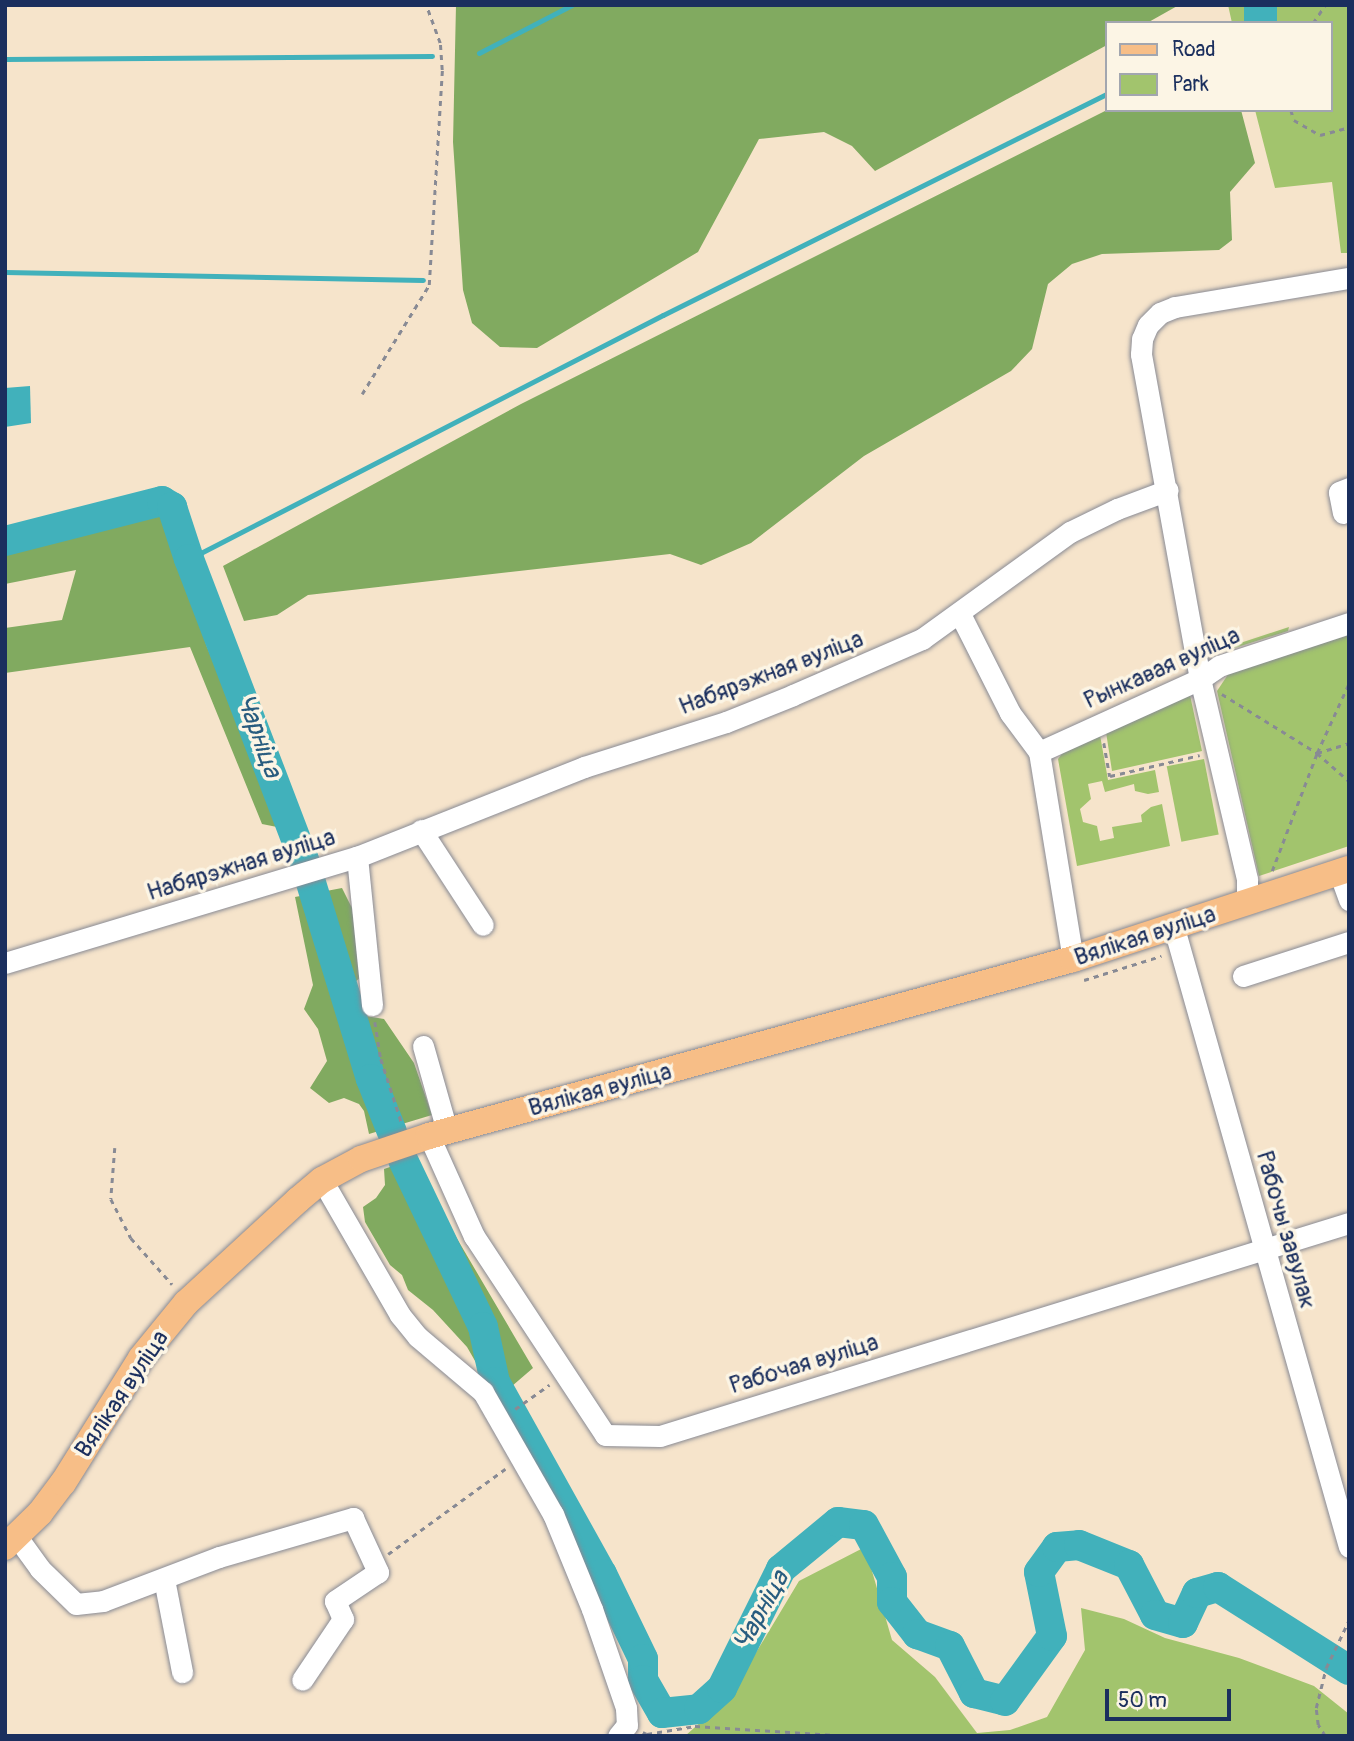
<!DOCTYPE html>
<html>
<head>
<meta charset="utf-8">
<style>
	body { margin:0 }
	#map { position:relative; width:1354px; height:1741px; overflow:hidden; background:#f6e4cb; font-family:Pangolin,sans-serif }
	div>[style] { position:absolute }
	.green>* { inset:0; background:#a2c46d; transform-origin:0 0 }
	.forest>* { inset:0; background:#81aa60 }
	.water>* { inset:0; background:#41b1bb; transform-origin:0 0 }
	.stream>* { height:5px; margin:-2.5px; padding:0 2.5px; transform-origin:2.5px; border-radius:2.5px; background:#41b1bb }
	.river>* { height:30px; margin:-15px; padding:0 15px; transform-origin:15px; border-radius:15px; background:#41b1bb }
	.path>* { height:2.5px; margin-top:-1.25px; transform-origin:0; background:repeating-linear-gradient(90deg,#888a94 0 5px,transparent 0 10px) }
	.roads { filter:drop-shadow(0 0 2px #888a94) drop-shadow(0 0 2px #888a94) }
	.minor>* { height:21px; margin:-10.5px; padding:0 10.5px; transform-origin:10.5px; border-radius:10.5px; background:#fff }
	.major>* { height:26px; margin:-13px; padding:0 13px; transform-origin:13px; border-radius:13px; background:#f7be87 }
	span { translate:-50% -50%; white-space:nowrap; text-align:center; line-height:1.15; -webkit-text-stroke:7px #fcf5e5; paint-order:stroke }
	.street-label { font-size:24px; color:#1b2f5e }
	.water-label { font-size:26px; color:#285c7f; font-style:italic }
	.frame { position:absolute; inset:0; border:7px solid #1b2f5e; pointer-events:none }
	.legend { position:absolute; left:1105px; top:21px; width:228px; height:91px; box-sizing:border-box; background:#fcf5e5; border:2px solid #a2a6af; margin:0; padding:9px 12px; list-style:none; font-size:21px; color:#1b2f5e }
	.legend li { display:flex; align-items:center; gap:14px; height:35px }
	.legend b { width:35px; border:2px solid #a2a6af }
	.scale { position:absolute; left:1105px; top:1689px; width:126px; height:32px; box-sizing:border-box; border:4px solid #1b2f5e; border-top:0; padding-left:9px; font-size:21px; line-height:24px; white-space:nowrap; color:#1b2f5e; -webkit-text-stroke:5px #fcf5e5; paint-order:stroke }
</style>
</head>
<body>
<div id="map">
	<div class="green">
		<i style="clip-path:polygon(1228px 5px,1349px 5px,1349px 253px,1341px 253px,1332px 182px,1275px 188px,1255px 110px,1331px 110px,1331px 23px,1232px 23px)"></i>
		<i style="clip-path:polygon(1289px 627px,1288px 631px,1219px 653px,1219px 650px)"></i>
		<i style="clip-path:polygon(1349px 635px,1349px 846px,1259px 876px,1217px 691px,1229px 673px)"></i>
		<i style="clip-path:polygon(1190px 695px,1202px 751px,1112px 771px,1106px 732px)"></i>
		<i style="clip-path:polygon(1100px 735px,1108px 780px,1155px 770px,1159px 792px,1148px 794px,1135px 791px,1134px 784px,1105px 792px,1102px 781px,1088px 784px,1091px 799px,1080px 809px,1083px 822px,1097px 826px,1100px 841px,1114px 838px,1112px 827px,1142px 822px,1141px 815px,1151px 807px,1162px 804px,1170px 846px,1077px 866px,1058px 759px,1064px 751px)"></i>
		<i style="left:1204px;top:759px;width:77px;height:38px;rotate:79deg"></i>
		<i style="clip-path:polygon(865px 1547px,892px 1640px,935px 1677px,977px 1733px,1010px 1730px,1047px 1717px,1085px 1650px,1081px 1608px,1124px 1619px,1165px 1638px,1239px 1658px,1314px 1686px,1349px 1714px,1349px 1736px,685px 1736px,730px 1696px,799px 1581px)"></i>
	</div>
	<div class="forest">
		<i style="clip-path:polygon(456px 5px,1179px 5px,1147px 23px,1107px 23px,1107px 45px,875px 171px,852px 146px,824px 132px,759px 139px,698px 252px,537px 348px,500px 347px,472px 323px,463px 290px,453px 142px)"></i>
		<i style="clip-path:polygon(1107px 110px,1241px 110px,1255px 163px,1230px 192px,1232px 240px,1219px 250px,1102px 254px,1072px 264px,1048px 284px,1032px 349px,1011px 371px,864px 456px,751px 543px,701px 565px,670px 554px,308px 595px,277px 615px,244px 621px,223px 566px,521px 404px)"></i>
		<i style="clip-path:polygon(163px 514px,207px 647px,282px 828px,262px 824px,190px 647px,5px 673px,5px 628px,62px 620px,76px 570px,5px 584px,5px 553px)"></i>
		<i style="clip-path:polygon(342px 888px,352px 908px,362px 976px,354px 983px,366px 1016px,384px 1019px,414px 1063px,432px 1115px,369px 1134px,364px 1111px,359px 1104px,344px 1098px,329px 1103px,310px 1088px,327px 1061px,318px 1029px,304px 1009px,313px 985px,295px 897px)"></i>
		<i style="clip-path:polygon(416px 1158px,449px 1225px,533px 1368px,497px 1399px,467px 1347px,433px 1310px,408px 1290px,402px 1275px,390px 1265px,365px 1222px,363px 1207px,376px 1198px,385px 1185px,384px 1169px)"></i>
	</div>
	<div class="water">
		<i style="left:1244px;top:5px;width:33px;height:18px"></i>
		<i style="clip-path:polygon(30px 386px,31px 423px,5px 427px,5px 388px)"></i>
	</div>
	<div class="stream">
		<i style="left:479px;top:53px;width:105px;rotate:-27.3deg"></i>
		<i style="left:5px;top:59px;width:427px;rotate:-0.4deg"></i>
		<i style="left:5px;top:272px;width:418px;rotate:1.1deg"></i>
		<i style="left:189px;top:559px;width:533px;rotate:-27.24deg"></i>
		<i style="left:663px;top:315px;width:496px;rotate:-26.5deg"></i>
	</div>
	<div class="river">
		<i style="left:5px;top:541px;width:162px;rotate:-14.3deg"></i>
		<i style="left:162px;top:501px;width:12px;rotate:31deg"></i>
		<i style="left:172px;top:507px;width:55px;rotate:71.9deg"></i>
		<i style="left:189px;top:559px;width:322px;rotate:69.1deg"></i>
		<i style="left:304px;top:860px;width:229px;rotate:73deg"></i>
		<i style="left:371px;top:1079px;width:57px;rotate:68.4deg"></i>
		<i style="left:403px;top:1160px;width:185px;rotate:64.4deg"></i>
		<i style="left:483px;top:1327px;width:56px;rotate:77.7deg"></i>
		<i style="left:495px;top:1382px;width:220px;rotate:60.9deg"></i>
		<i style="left:602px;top:1574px;width:94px;rotate:64.2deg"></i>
		<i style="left:643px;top:1659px;width:21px;rotate:90deg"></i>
		<i style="left:643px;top:1680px;width:38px;rotate:60deg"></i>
		<i style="left:662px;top:1713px;width:37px;rotate:-6deg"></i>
		<i style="left:699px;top:1709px;width:31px;rotate:-42deg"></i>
		<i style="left:722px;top:1688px;width:133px;rotate:-63.6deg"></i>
		<i style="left:781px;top:1569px;width:74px;rotate:-39.5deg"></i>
		<i style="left:838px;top:1522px;width:26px;rotate:7deg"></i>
		<i style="left:864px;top:1525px;width:59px;rotate:61.7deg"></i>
		<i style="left:892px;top:1577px;width:25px;rotate:90deg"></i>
		<i style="left:892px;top:1602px;width:41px;rotate:52deg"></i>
		<i style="left:917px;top:1634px;width:35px;rotate:20deg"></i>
		<i style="left:950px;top:1646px;width:53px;rotate:62.9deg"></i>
		<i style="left:974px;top:1693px;width:32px;rotate:14deg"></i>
		<i style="left:1005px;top:1701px;width:80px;rotate:-54.1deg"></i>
		<i style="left:1052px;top:1636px;width:65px;rotate:-101.5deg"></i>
		<i style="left:1039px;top:1572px;width:31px;rotate:-54deg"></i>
		<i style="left:1057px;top:1547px;width:22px;rotate:-5deg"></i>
		<i style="left:1079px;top:1545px;width:54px;rotate:21.8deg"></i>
		<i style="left:1129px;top:1565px;width:56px;rotate:62.5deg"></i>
		<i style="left:1155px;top:1615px;width:29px;rotate:16deg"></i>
		<i style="left:1183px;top:1623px;width:33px;rotate:-65deg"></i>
		<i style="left:1197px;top:1593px;width:22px;rotate:-16deg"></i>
		<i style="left:1218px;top:1587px;width:155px;rotate:32.4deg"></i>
	</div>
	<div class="path">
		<i style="left:1313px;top:23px;width:22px;rotate:-56deg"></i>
		<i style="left:1291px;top:110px;width:10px;rotate:73deg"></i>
		<i style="left:1294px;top:120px;width:30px;rotate:30deg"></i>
		<i style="left:1320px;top:135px;width:30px;rotate:-15deg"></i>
		<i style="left:362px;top:394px;width:128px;rotate:-58.4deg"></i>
		<i style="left:429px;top:285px;width:215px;rotate:-86.5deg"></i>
		<i style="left:442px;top:70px;width:27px;rotate:-94deg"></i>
		<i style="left:440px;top:43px;width:40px;rotate:-110.2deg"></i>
		<i style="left:1222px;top:694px;width:112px;rotate:31.8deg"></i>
		<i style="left:1317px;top:753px;width:43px;rotate:41.2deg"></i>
		<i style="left:1104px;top:743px;width:34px;rotate:80deg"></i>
		<i style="left:1110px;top:776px;width:92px;rotate:-13.1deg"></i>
		<i style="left:1317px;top:753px;width:34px;rotate:-17deg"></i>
		<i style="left:1272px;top:871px;width:126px;rotate:-69.1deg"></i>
		<i style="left:1317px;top:753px;width:77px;rotate:-65.4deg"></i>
		<i style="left:1084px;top:980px;width:81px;rotate:-17.3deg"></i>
		<i style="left:375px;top:1022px;width:37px;rotate:81deg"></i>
		<i style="left:381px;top:1059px;width:68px;rotate:72.1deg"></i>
		<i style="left:115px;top:1148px;width:51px;rotate:94.5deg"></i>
		<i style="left:111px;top:1199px;width:44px;rotate:62.9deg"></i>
		<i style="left:131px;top:1238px;width:62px;rotate:48.3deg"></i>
		<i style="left:515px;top:1409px;width:42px;rotate:-35.2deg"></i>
		<i style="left:388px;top:1554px;width:145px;rotate:-36deg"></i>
		<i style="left:643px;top:1732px;width:4px;rotate:27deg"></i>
		<i style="left:647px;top:1734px;width:49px;rotate:-9.5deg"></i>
		<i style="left:695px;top:1726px;width:156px;rotate:3.7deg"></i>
		<i style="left:1325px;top:1736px;width:13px;rotate:-122deg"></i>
		<i style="left:1318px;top:1725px;width:17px;rotate:-97deg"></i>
		<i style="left:1316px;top:1708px;width:41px;rotate:-76deg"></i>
		<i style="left:1326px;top:1668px;width:53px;rotate:-64.4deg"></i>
	</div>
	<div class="roads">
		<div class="minor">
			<i style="left:1343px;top:513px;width:21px;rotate:-101deg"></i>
			<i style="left:1339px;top:492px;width:11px;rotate:-22deg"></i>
			<i style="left:960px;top:614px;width:111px;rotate:63.2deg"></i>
			<i style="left:1010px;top:713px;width:49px;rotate:53.4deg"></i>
			<i style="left:1039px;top:752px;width:210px;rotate:80.7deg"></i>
			<i style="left:1039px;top:752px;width:177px;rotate:-24.4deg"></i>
			<i style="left:1200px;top:679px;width:23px;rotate:-34deg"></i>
			<i style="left:1219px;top:666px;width:137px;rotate:-18.3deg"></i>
			<i style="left:421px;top:830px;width:113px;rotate:56.9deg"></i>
			<i style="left:357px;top:857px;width:149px;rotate:84.2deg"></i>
			<i style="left:1339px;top:872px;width:30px;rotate:70deg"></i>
			<i style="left:1247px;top:903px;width:24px;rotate:-90deg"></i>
			<i style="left:1247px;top:879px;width:205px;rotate:-103.2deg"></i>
			<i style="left:1200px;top:679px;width:330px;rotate:-100.3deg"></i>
			<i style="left:1141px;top:354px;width:15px;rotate:-86deg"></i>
			<i style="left:1142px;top:339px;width:15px;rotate:-67deg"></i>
			<i style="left:1148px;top:325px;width:17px;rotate:-45deg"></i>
			<i style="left:1160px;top:313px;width:16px;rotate:-22deg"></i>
			<i style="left:1175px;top:307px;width:176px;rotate:-9.5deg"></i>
			<i style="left:1174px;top:928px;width:643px;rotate:74.21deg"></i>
			<i style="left:5px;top:963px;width:368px;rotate:-16.8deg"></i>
			<i style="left:357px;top:857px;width:244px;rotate:-21.6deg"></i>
			<i style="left:584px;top:767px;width:149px;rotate:-17.6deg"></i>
			<i style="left:726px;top:722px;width:72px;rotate:-21.9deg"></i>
			<i style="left:793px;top:695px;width:141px;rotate:-23.5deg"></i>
			<i style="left:922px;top:639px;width:183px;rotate:-35.9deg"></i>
			<i style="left:1070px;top:532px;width:52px;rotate:-26.1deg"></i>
			<i style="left:1117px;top:509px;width:54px;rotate:-20.4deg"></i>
			<i style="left:1243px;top:976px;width:111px;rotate:-17.8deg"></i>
			<i style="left:423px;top:1046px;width:88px;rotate:74.2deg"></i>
			<i style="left:429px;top:1136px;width:110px;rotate:65.8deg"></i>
			<i style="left:474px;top:1236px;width:238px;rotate:56.6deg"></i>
			<i style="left:605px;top:1435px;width:55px;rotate:1deg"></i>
			<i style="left:660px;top:1436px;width:721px;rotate:-17.18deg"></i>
			<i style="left:322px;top:1180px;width:156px;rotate:60deg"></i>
			<i style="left:400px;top:1315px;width:28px;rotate:51deg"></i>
			<i style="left:418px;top:1337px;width:85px;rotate:40.2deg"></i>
			<i style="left:483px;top:1392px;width:141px;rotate:60.2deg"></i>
			<i style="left:553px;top:1514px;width:103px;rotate:67.7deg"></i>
			<i style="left:592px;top:1609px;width:105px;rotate:71deg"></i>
			<i style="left:626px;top:1708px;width:17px;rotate:87deg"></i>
			<i style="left:627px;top:1725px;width:14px;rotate:129deg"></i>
			<i style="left:17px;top:1537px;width:39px;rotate:54deg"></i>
			<i style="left:40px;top:1569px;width:50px;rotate:44.2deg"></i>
			<i style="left:76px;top:1604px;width:27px;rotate:-6deg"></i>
			<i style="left:103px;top:1601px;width:124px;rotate:-20.8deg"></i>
			<i style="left:219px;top:1557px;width:140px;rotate:-16.2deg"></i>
			<i style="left:353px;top:1518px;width:60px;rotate:65.2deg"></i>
			<i style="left:378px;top:1572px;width:52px;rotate:146deg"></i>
			<i style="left:335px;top:1601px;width:20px;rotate:66deg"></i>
			<i style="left:343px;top:1619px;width:73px;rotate:123.9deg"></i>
			<i style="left:164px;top:1579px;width:95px;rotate:79deg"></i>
		</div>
		<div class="major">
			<i style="left:5px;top:1547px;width:49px;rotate:-44.2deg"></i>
			<i style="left:40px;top:1513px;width:38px;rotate:-53deg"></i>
			<i style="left:63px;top:1483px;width:147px;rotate:-58deg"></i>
			<i style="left:141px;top:1358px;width:71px;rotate:-50.7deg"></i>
			<i style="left:186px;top:1303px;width:152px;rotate:-42.6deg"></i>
			<i style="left:298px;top:1200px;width:31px;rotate:-40deg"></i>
			<i style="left:322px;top:1180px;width:44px;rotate:-28.3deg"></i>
			<i style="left:361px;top:1159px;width:72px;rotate:-18.7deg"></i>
			<i style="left:429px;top:1136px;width:668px;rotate:-15.37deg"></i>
			<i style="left:1073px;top:959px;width:290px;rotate:-18.1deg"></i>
		</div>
	</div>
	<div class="street-label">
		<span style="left:1162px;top:668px;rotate:-24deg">Рынкавая вуліца</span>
		<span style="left:771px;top:673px;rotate:-21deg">Набярэжная вуліца</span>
		<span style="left:241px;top:865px;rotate:-17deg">Набярэжная вуліца</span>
		<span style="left:1145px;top:936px;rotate:-18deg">Вялікая вуліца</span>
		<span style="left:600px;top:1090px;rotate:-15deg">Вялікая вуліца</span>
		<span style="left:1286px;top:1230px;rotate:74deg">Рабочы завулак</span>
		<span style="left:804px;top:1364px;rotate:-17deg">Рабочая вуліца</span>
		<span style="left:122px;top:1394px;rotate:-56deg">Вялікая вуліца</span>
	</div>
	<div class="water-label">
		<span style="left:258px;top:736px;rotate:70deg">Чарніца</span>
		<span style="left:762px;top:1611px;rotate:-61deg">Чарніца</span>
	</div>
	<div class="frame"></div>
	<ul class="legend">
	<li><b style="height:9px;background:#f7be87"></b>Road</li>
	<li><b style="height:19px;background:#a2c46d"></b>Park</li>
	</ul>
	<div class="scale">50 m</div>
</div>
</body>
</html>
